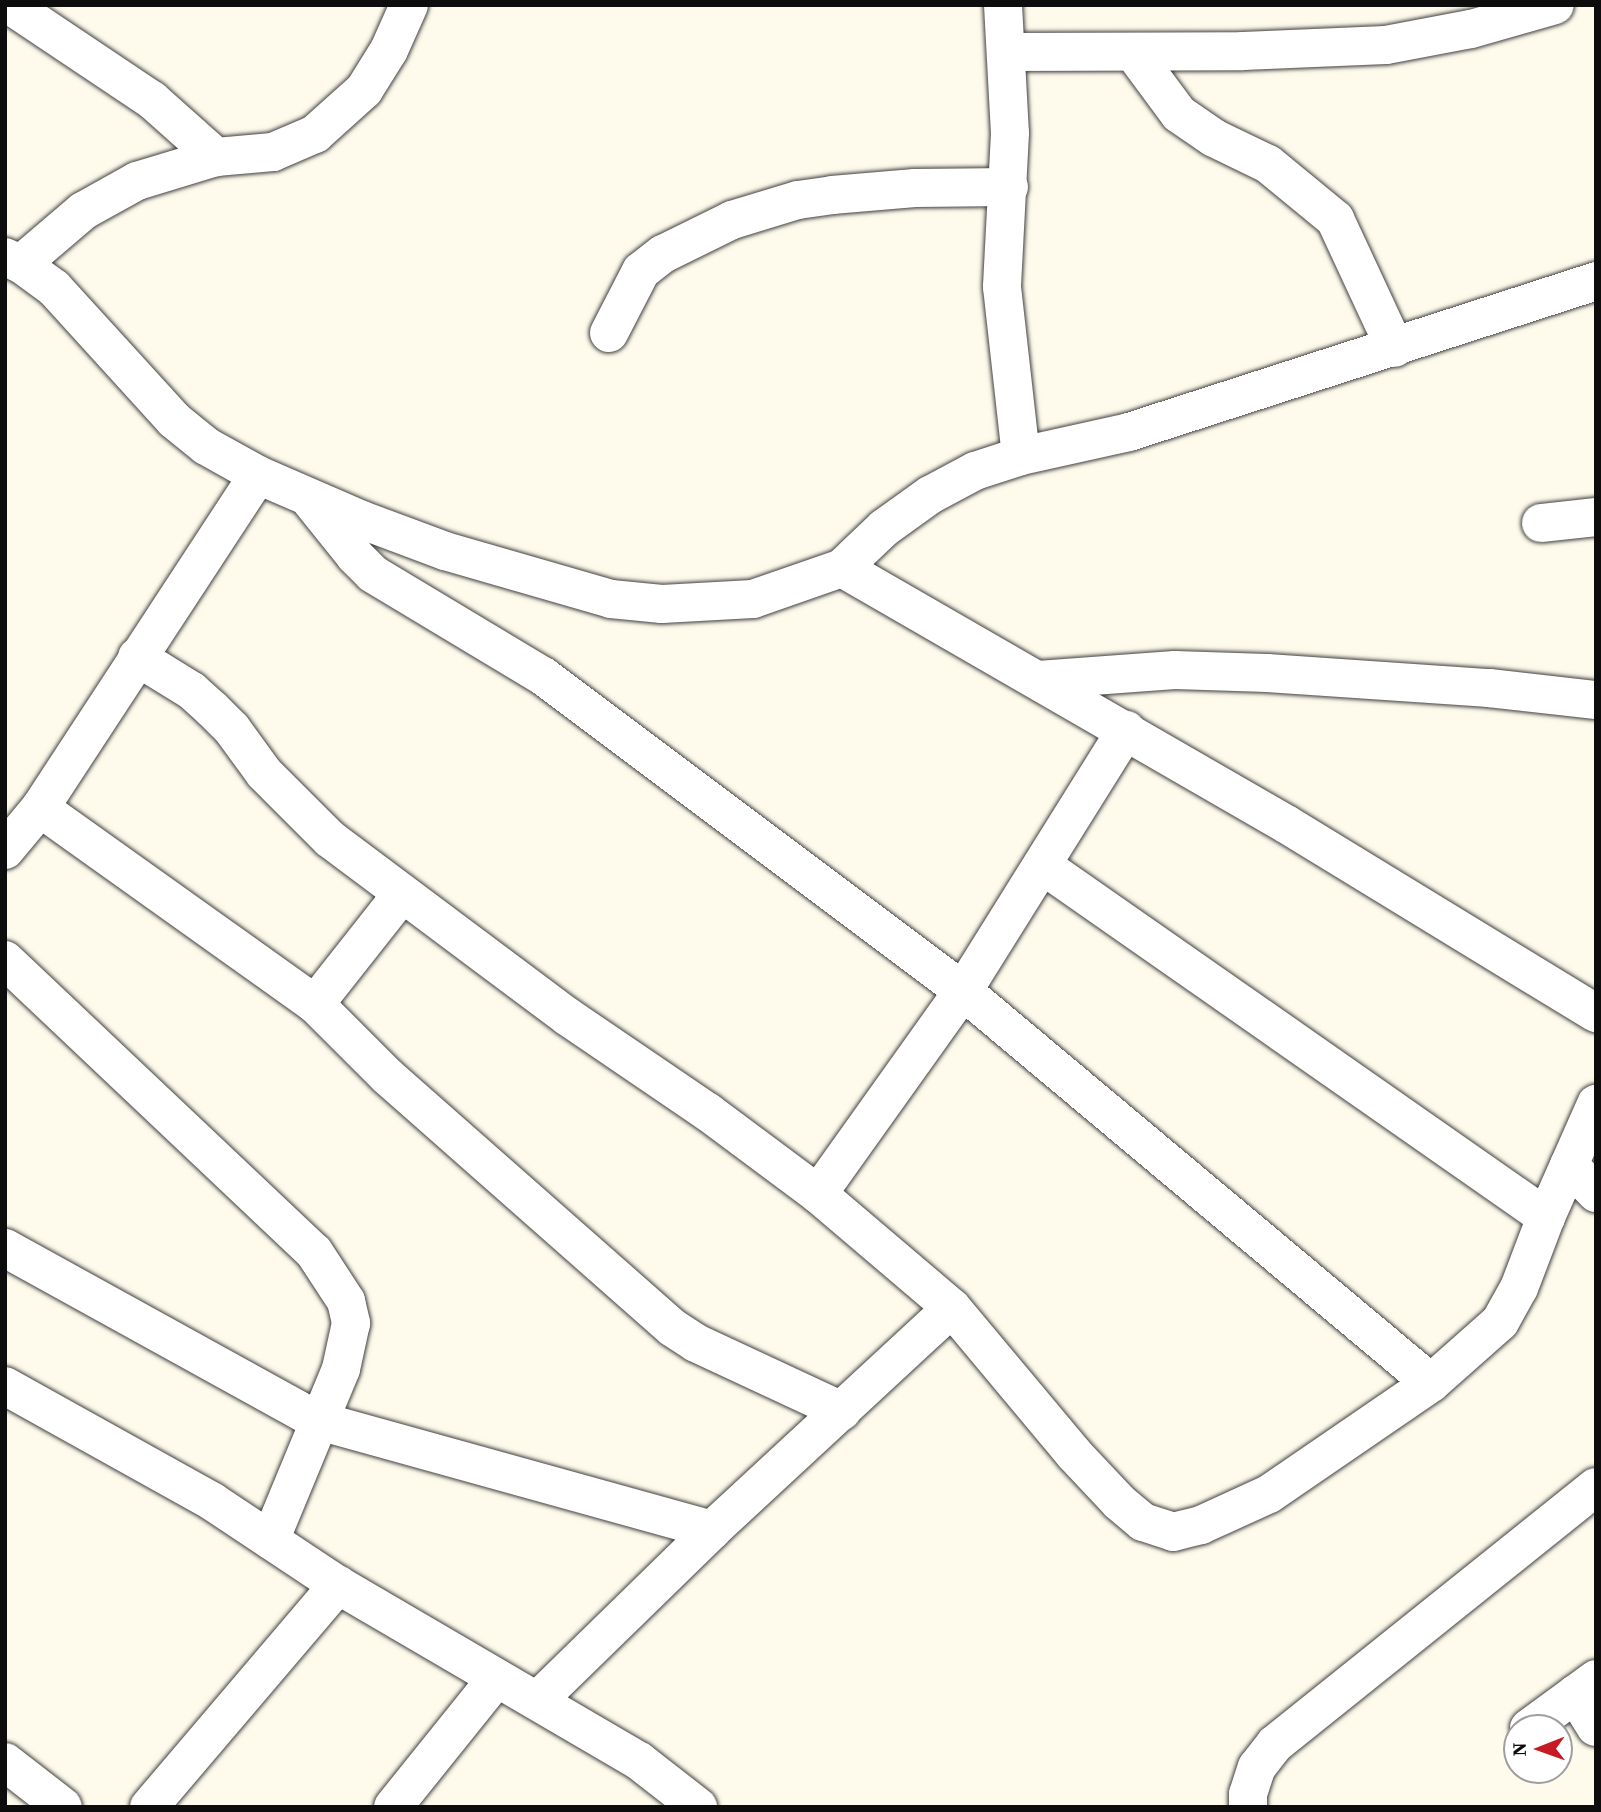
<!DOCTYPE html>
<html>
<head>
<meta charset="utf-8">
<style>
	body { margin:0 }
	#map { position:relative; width:1601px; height:1812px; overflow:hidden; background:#fffbec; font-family:"Source Serif 4",serif }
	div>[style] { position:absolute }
	.roads { filter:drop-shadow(0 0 2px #404040) drop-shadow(0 0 2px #404040) }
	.minor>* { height:38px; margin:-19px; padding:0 19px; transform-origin:19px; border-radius:19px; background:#fff }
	span { translate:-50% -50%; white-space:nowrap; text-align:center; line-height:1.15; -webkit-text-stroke:7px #fff; paint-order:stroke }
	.frame { position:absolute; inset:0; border:7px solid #0d0d0d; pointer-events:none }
	.north { position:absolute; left:1503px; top:1714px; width:70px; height:70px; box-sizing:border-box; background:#fff; border:2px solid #9e9e9e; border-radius:50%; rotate:269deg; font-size:19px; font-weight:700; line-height:28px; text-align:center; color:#0d0d0d }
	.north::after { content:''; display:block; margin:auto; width:24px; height:32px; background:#c71a24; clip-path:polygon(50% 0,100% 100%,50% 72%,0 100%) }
</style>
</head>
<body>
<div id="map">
	<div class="roads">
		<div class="minor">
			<i style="left:10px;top:5px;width:171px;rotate:33.8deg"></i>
			<i style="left:152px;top:100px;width:86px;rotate:41.7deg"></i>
			<i style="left:1003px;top:5px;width:128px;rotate:86.9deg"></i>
			<i style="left:1010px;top:133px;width:154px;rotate:93deg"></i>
			<i style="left:1002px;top:287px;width:170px;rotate:83.6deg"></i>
			<i style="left:1007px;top:52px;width:236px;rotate:-0.2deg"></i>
			<i style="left:1243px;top:51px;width:143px;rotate:-2.4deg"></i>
			<i style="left:1386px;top:45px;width:86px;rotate:-10.7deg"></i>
			<i style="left:1471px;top:29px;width:87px;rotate:-15.9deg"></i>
			<i style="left:1133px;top:52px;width:77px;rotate:53.4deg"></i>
			<i style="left:1179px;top:114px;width:42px;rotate:34.4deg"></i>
			<i style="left:1214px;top:138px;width:60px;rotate:25.7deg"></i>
			<i style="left:1268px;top:164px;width:87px;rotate:39.4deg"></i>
			<i style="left:1335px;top:219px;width:142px;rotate:65.1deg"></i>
			<i style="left:5px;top:257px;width:17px;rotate:24deg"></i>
			<i style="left:21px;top:264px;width:41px;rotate:36deg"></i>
			<i style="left:54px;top:288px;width:178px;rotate:47.7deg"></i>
			<i style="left:174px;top:420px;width:41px;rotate:39.1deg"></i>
			<i style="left:206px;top:446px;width:60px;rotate:29.1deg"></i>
			<i style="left:258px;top:475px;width:113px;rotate:23.4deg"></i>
			<i style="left:362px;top:520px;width:89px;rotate:20.5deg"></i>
			<i style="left:445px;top:551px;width:173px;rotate:16.1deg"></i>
			<i style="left:611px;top:599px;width:51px;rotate:5.6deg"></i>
			<i style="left:662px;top:604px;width:91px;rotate:-3.1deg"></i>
			<i style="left:753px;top:599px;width:94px;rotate:-19.2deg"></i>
			<i style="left:842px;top:568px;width:58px;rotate:-43.6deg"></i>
			<i style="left:884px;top:528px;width:57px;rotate:-35.7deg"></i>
			<i style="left:930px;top:495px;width:51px;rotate:-28.1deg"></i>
			<i style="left:975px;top:471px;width:48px;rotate:-18.1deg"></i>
			<i style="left:1021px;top:456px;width:111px;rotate:-12.5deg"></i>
			<i style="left:1129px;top:432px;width:491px;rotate:-17.9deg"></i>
			<i style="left:21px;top:264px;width:82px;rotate:-40.5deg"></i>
			<i style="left:83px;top:211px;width:62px;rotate:-29.1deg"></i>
			<i style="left:137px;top:181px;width:83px;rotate:-16.9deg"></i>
			<i style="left:216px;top:157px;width:57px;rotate:-5deg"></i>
			<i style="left:273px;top:152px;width:46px;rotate:-23.2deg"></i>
			<i style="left:315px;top:134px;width:66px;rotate:-41.9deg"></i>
			<i style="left:364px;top:90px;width:47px;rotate:-58deg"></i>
			<i style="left:389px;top:50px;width:49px;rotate:-66deg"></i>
			<i style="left:609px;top:333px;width:70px;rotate:-62.7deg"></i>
			<i style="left:641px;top:271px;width:28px;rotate:-38deg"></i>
			<i style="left:663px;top:254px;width:77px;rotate:-26.2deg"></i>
			<i style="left:732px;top:220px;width:69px;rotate:-16.9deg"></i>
			<i style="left:798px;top:200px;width:34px;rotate:-8deg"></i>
			<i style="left:832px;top:195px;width:83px;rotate:-4.8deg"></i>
			<i style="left:915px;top:188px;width:94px;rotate:-0.6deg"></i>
			<i style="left:311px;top:501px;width:70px;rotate:51.3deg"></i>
			<i style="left:355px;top:556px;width:25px;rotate:45deg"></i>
			<i style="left:373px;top:574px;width:198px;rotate:31deg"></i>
			<i style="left:543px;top:676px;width:525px;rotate:36.87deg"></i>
			<i style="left:963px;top:991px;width:610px;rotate:39.95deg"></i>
			<i style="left:1541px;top:523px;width:55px;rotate:-6.2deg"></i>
			<i style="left:842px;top:568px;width:513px;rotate:29.97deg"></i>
			<i style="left:1286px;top:824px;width:363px;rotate:31.4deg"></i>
			<i style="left:137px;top:657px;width:65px;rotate:31.7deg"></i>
			<i style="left:192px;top:691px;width:27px;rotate:42deg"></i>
			<i style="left:212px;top:709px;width:28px;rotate:45deg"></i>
			<i style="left:232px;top:729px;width:54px;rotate:54deg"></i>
			<i style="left:264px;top:773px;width:93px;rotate:45deg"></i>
			<i style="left:330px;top:839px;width:297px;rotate:36.8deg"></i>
			<i style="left:568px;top:1017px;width:169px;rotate:34.2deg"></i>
			<i style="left:708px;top:1112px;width:137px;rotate:36.7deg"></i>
			<i style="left:818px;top:1194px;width:176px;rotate:40.4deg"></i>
			<i style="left:1038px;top:680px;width:137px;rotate:-4.2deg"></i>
			<i style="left:1175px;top:670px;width:92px;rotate:1.9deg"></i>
			<i style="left:1267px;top:673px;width:223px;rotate:3.9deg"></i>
			<i style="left:1489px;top:688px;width:108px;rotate:6.4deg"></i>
			<i style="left:40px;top:808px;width:338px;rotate:35.5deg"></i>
			<i style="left:315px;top:1004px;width:102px;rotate:45deg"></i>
			<i style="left:387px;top:1076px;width:381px;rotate:41.4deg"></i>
			<i style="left:673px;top:1328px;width:27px;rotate:33deg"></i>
			<i style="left:696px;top:1343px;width:161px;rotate:25deg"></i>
			<i style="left:5px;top:850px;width:55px;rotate:-50.2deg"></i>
			<i style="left:40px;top:808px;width:398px;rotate:-56.8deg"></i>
			<i style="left:1042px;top:865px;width:615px;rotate:34.93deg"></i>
			<i style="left:5px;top:960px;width:425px;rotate:43.4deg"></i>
			<i style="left:314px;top:1252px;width:59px;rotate:56.9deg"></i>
			<i style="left:346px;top:1301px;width:23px;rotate:77deg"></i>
			<i style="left:351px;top:1323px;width:47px;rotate:102.3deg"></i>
			<i style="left:341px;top:1369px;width:185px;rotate:112.5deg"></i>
			<i style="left:315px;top:1004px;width:139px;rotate:-51.7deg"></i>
			<i style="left:1569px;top:1165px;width:39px;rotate:46deg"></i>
			<i style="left:818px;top:1194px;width:249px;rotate:-54.5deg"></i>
			<i style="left:963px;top:991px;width:308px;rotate:-58deg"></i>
			<i style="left:5px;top:1248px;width:359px;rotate:28.9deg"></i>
			<i style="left:319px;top:1421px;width:408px;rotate:15.5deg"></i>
			<i style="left:5px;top:1386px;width:238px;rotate:29.1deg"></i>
			<i style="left:213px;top:1502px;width:150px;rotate:33.6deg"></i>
			<i style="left:338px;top:1585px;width:349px;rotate:30.3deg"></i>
			<i style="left:639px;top:1761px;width:75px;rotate:37.9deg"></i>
			<i style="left:1575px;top:1694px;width:39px;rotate:58deg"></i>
			<i style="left:538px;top:1700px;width:243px;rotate:-44.3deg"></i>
			<i style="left:712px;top:1530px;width:327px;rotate:-42.8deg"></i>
			<i style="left:952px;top:1308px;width:190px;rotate:50.1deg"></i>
			<i style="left:1074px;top:1454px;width:66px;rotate:46.8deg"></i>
			<i style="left:1119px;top:1502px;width:31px;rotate:40deg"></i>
			<i style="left:1143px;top:1522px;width:32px;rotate:18deg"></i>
			<i style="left:1173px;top:1532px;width:29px;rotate:-14deg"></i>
			<i style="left:1201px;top:1525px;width:75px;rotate:-24.5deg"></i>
			<i style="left:1269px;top:1494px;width:196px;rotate:-34.4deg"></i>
			<i style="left:1431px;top:1383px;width:92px;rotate:-41.5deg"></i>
			<i style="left:1500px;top:1322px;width:39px;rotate:-61deg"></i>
			<i style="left:1519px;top:1288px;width:76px;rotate:-69.2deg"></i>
			<i style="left:1546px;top:1217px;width:124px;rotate:-66.1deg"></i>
			<i style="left:1529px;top:1728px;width:83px;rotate:-36.2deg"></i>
			<i style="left:5px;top:1762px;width:73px;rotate:37.8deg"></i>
			<i style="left:149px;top:1807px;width:292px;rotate:-49.6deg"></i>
			<i style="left:393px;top:1807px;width:164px;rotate:-51.2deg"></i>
			<i style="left:1248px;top:1807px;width:13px;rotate:-90deg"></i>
			<i style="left:1248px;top:1794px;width:28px;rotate:-72deg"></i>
			<i style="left:1257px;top:1767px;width:29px;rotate:-52deg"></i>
			<i style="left:1275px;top:1744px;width:411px;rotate:-38.7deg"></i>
		</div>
	</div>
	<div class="frame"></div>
	<div class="north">N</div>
</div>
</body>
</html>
